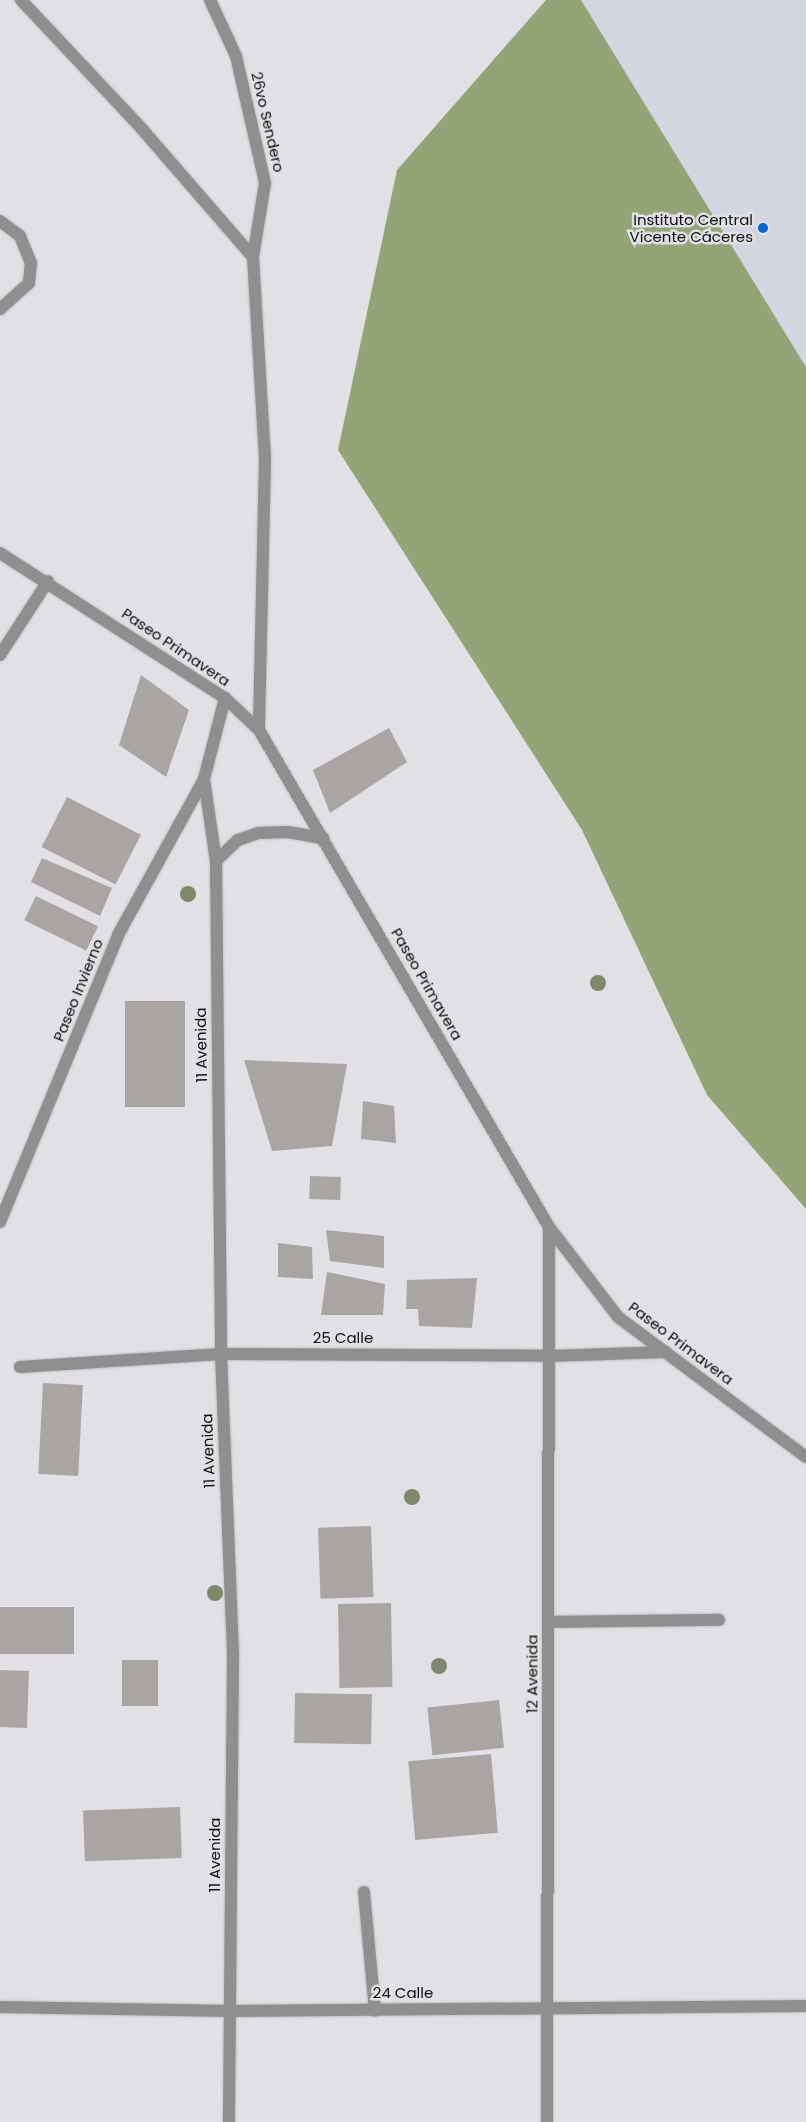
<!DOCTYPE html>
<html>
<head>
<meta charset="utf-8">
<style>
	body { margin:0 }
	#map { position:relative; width:806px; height:2122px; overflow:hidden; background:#e1e1e5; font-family:Poppins,sans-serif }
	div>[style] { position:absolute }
	.built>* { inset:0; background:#d3d5e0 }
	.forest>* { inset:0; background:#93a576 }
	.building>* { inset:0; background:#a9a5a3; transform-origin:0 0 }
	.roads { filter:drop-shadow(0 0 1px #bfbfc3) drop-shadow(0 0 1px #bfbfc3) }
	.service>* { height:12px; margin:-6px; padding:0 6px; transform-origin:6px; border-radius:6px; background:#908e8e }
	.minor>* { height:12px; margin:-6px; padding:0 6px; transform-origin:6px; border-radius:6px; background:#908e8e }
	.trees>* { width:16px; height:16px; margin:-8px; border-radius:50%; background:#7f886b }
	.dots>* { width:14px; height:14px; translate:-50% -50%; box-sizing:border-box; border:2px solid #e1e1e5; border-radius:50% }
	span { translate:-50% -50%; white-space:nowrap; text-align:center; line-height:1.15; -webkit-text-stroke:5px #e1e1e5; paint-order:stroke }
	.street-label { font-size:15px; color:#0d0d0e }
	.poi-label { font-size:15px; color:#0d0d0e }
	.right { translate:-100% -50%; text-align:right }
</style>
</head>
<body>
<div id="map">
	<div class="built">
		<i style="clip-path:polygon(581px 0,806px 0,806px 367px,635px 89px)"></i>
	</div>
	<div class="forest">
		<i style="clip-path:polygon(546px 0,581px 0,806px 367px,806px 1209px,707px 1095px,582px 830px,338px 450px,397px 170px)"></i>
	</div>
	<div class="building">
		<i style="clip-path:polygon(141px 675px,189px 710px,166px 777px,119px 745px)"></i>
		<i style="clip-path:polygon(389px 728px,407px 762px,330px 813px,313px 770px)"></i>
		<i style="left:67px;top:797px;width:83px;height:56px;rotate:27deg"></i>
		<i style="clip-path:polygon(42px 858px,112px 888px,100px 916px,31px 882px)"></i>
		<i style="left:36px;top:896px;width:69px;height:27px;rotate:26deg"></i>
		<i style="left:125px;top:1001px;width:60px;height:106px"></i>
		<i style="clip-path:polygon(244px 1060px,347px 1064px,332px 1146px,272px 1151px)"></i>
		<i style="clip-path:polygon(363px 1101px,394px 1106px,396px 1143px,361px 1139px)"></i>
		<i style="left:310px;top:1176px;width:31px;height:23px;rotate:2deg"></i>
		<i style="clip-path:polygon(326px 1230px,384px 1236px,384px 1268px,330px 1261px)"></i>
		<i style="clip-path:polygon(278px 1243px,312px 1247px,313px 1279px,278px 1277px)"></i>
		<i style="clip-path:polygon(327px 1272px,385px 1284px,383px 1315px,321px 1315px)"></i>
		<i style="clip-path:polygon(477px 1278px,472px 1328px,419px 1326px,418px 1309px,406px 1309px,407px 1280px)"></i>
		<i style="left:43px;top:1383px;width:40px;height:91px;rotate:3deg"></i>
		<i style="left:371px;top:1526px;width:71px;height:53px;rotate:88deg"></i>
		<i style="left:391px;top:1603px;width:84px;height:53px;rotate:89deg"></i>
		<i style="left:74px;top:1607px;width:47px;height:74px;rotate:90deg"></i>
		<i style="left:122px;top:1660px;width:36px;height:46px"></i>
		<i style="left:0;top:1670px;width:29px;height:57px;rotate:2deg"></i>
		<i style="left:295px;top:1693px;width:77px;height:50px;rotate:1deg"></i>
		<i style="left:499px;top:1700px;width:48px;height:72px;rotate:84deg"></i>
		<i style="left:491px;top:1754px;width:79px;height:83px;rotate:85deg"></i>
		<i style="left:180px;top:1807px;width:51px;height:97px;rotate:88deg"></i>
	</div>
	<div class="roads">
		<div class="service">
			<i style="left:0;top:221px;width:25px;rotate:37deg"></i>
			<i style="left:20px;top:236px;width:29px;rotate:68deg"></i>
			<i style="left:31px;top:263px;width:20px;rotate:96deg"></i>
			<i style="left:29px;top:283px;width:39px;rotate:138deg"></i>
			<i style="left:0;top:655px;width:88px;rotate:-57deg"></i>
			<i style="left:548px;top:1622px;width:171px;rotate:-0.7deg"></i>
			<i style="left:364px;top:1892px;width:119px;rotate:84.7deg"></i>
		</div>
		<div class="minor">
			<i style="left:21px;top:0;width:177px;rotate:46.8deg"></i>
			<i style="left:142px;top:129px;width:169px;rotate:49.1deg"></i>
			<i style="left:253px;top:257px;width:203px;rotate:86.6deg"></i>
			<i style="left:265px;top:460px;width:270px;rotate:91.3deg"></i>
			<i style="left:210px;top:0;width:62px;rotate:65.1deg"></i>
			<i style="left:236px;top:56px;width:130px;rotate:77.1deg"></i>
			<i style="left:265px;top:183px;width:75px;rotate:99.2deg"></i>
			<i style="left:0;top:553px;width:268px;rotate:32.8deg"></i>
			<i style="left:225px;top:698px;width:47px;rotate:43.3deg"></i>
			<i style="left:259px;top:730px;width:575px;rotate:59.74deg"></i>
			<i style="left:549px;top:1227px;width:113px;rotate:52.5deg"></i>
			<i style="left:618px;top:1317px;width:234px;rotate:36.7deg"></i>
			<i style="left:204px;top:779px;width:83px;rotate:81.7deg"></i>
			<i style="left:216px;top:861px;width:493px;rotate:89.4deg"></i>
			<i style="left:221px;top:1354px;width:303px;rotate:87.7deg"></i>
			<i style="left:233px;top:1657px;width:465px;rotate:90.5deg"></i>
			<i style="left:216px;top:861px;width:30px;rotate:-44deg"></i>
			<i style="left:238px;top:840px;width:21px;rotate:-19deg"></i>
			<i style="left:258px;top:833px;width:30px;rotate:-2deg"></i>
			<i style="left:288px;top:832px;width:36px;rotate:10deg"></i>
			<i style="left:0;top:1222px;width:310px;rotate:-67.6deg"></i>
			<i style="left:118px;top:935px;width:178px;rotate:-61.1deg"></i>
			<i style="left:204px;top:779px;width:84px;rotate:-75.5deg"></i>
			<i style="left:20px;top:1367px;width:201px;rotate:-3.7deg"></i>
			<i style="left:221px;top:1354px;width:329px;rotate:0.3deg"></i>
			<i style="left:550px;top:1356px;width:116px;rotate:-2deg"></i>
			<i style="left:0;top:2007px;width:231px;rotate:1deg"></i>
			<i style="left:231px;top:2011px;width:575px;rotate:-0.5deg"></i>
			<i style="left:547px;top:2122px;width:895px;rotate:-89.87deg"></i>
		</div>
	</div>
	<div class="trees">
		<i style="left:188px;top:894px"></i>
		<i style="left:598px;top:983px"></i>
		<i style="left:412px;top:1497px"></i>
		<i style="left:215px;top:1593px"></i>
		<i style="left:439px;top:1666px"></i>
	</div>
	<div class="dots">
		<i style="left:763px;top:228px;background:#0166cf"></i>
	</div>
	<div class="street-label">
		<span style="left:268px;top:122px;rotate:77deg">26vo Sendero</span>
		<span style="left:176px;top:647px;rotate:34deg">Paseo Primavera</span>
		<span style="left:427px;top:984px;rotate:60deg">Paseo Primavera</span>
		<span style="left:78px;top:990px;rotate:-68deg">Paseo Invierno</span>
		<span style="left:201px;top:1045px;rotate:-91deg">11 Avenida</span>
		<span style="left:343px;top:1338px">25 Calle</span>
		<span style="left:681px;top:1343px;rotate:37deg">Paseo Primavera</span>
		<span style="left:208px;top:1451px;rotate:-92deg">11 Avenida</span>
		<span style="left:532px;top:1674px;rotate:-90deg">12 Avenida</span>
		<span style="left:215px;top:1855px;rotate:-90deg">11 Avenida</span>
		<span style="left:403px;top:1993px">24 Calle</span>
	</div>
	<div class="poi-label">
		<span class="right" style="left:753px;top:228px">Instituto Central<br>Vicente Cáceres</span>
	</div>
</div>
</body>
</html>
